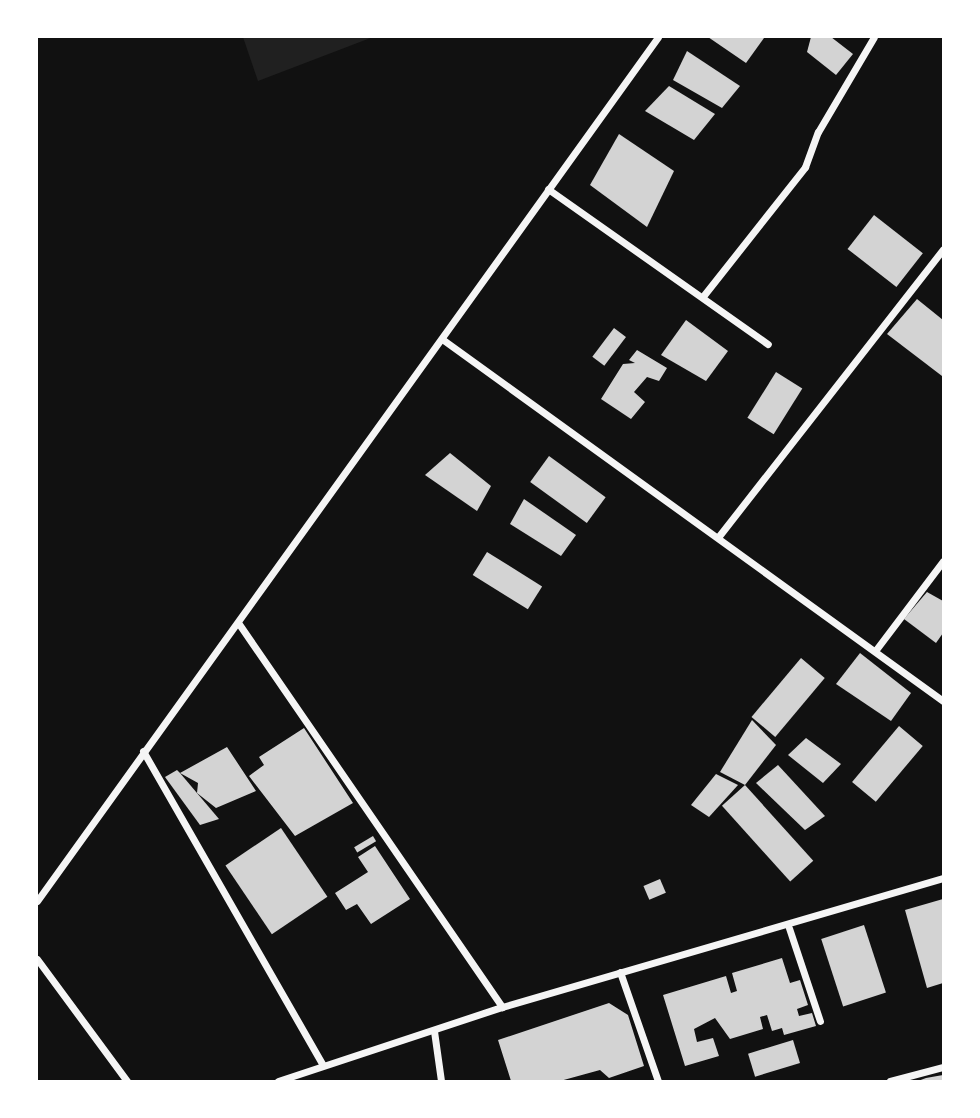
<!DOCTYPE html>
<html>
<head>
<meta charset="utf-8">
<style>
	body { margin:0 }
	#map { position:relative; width:980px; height:1118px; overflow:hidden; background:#111; font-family:Jost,sans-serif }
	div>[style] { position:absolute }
	.green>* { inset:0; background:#202020 }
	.building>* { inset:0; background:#d3d3d3; transform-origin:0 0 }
	.minor>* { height:7px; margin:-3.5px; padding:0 3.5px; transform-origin:3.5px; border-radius:3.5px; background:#f5f5f5 }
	span { translate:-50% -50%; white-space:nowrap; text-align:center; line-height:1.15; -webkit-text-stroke:6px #fff; paint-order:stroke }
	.frame { position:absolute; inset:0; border:38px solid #fff; pointer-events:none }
</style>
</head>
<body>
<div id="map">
	<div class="green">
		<i style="clip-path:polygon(243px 37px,373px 37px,258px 81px)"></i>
	</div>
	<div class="building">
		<i style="clip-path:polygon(708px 37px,762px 37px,764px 38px,746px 63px)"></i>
		<i style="clip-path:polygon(831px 37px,853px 54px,836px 75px,807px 52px,811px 37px)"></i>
		<i style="clip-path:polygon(687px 51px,740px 86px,722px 108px,673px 80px)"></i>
		<i style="clip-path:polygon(669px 86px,715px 114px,694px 140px,645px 111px)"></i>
		<i style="clip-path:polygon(619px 134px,674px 171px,647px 227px,590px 185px)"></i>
		<i style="left:874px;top:215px;width:62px;height:43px;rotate:38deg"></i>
		<i style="clip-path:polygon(917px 299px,943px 320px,942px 376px,887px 334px)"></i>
		<i style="clip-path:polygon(686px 320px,728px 351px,706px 381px,661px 355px)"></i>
		<i style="left:614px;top:328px;width:15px;height:36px;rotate:37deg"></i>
		<i style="clip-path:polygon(637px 350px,667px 368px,659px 381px,647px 377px,634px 392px,645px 402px,631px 419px,601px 399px,623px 364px,635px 363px,629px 360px)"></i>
		<i style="left:776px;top:372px;width:31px;height:54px;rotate:32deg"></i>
		<i style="clip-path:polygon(450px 453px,491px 486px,477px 511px,425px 475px)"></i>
		<i style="left:549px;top:456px;width:70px;height:32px;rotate:36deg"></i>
		<i style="clip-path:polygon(524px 499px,576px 535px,561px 556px,510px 524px)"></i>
		<i style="left:487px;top:552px;width:65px;height:27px;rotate:32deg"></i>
		<i style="clip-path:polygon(927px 592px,943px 601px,943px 633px,936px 643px,904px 619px)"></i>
		<i style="clip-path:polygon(860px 653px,911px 693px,891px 721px,836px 684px)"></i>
		<i style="left:801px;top:658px;width:31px;height:77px;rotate:40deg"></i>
		<i style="clip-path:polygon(752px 720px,776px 745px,745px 785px,720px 772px)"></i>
		<i style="left:899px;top:726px;width:31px;height:73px;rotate:40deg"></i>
		<i style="clip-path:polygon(304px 728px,353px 803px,295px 836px,249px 776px,264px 765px,259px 757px)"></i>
		<i style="clip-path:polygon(806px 738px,841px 764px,823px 783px,788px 755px)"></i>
		<i style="clip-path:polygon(227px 747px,256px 791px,216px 808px,197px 793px,198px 783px,180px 773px)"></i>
		<i style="clip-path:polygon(778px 765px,825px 816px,805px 830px,756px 783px)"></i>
		<i style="clip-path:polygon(177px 770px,180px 773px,219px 819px,200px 825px,165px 777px)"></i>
		<i style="clip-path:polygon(716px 774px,738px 785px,709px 817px,691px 805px)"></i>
		<i style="left:745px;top:785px;width:102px;height:31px;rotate:48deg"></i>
		<i style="left:281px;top:828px;width:83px;height:67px;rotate:56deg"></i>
		<i style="left:373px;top:836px;width:6px;height:22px;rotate:59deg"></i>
		<i style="clip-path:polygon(375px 846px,410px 899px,371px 924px,357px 904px,346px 910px,335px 893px,368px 872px,358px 857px)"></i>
		<i style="left:660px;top:879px;width:15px;height:18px;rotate:67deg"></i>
		<i style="clip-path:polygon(943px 899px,943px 983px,927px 988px,905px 910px)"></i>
		<i style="left:864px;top:925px;width:71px;height:45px;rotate:72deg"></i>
		<i style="clip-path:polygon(782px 958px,790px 983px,800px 980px,808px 1005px,797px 1009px,799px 1016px,812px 1013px,816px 1026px,784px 1035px,782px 1028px,772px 1031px,767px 1015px,760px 1017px,763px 1029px,730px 1039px,715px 1018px,694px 1029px,697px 1042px,713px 1038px,719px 1056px,685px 1066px,663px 995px,726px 976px,731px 993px,737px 991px,732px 973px)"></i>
		<i style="clip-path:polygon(609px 1003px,628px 1015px,644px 1066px,609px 1078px,600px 1070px,560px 1081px,511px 1081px,498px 1040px)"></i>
		<i style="left:793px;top:1040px;width:24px;height:47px;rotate:73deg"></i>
		<i style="clip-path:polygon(943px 1075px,943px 1081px,918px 1081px,926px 1078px)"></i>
	</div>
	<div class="minor">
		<i style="left:548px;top:189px;width:269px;rotate:35.2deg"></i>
		<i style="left:704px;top:295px;width:163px;rotate:-51.7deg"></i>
		<i style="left:805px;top:167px;width:37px;rotate:-70deg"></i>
		<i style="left:818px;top:132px;width:110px;rotate:-59.5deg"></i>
		<i style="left:442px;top:339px;width:618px;rotate:35.85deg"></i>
		<i style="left:719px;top:536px;width:364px;rotate:-52deg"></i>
		<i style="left:239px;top:624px;width:465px;rotate:55.5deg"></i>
		<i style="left:875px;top:651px;width:113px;rotate:-52.9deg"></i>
		<i style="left:143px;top:751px;width:361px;rotate:60.2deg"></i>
		<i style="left:37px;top:901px;width:1064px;rotate:-54.29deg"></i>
		<i style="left:789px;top:928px;width:98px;rotate:71.6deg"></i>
		<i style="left:37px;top:959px;width:152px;rotate:53.6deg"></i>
		<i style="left:620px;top:972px;width:115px;rotate:70.8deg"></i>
		<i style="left:434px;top:1031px;width:50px;rotate:82deg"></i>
		<i style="left:278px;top:1081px;width:236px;rotate:-18.3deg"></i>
		<i style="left:502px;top:1007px;width:459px;rotate:-16.3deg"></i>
		<i style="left:890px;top:1081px;width:55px;rotate:-14.8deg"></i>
	</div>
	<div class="frame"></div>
</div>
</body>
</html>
